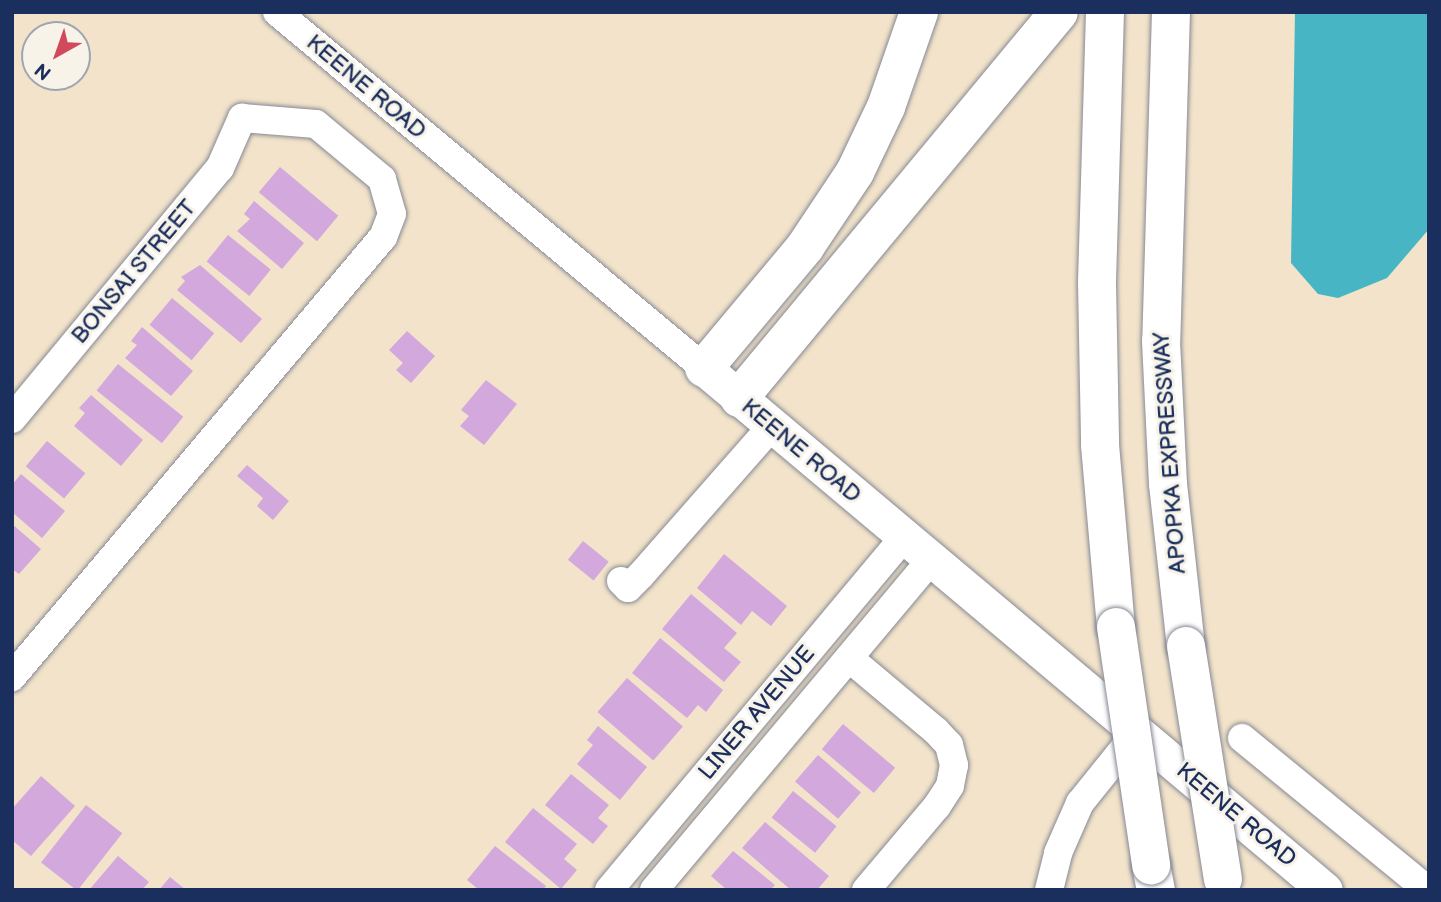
<!DOCTYPE html>
<html>
<head>
<meta charset="utf-8">
<style>
	body { margin:0 }
	#map { position:relative; width:1441px; height:902px; overflow:hidden; background:#f2e3ca; font-family:"Balsamiq Sans",sans-serif }
	div>[style] { position:absolute }
	.water>* { inset:0; background:#48b5c4 }
	.building>* { inset:0; background:#d2a8dd; transform-origin:0 0 }
	.roads { filter:drop-shadow(0 0 2px #868994) drop-shadow(0 0 2px #868994) }
	.minor>* { height:28px; margin:-14px; padding:0 14px; transform-origin:14px; border-radius:14px; background:#fff }
	.major>* { height:35px; margin:-17.5px; padding:0 17.5px; transform-origin:17.5px; border-radius:17.5px; background:#fff }
	.highway>* { height:38px; margin:-19px; padding:0 19px; transform-origin:19px; border-radius:19px; background:#fff }
	.bridges { filter:drop-shadow(0 0 2px #868994) drop-shadow(0 0 2px #868994) }
	.highway-bridge>* { height:38px; margin:-19px; padding:0 19px; transform-origin:19px; border-radius:19px; background:#fff }
	span { translate:-50% -50%; white-space:nowrap; text-align:center; line-height:1.15; -webkit-text-stroke:6px #f7f3e8; paint-order:stroke }
	.street-label { font-size:23px; color:#1b2f5e }
	.frame { position:absolute; inset:0; border:14px solid #1b2f5e; pointer-events:none }
	.north { position:absolute; left:21px; top:21px; width:70px; height:70px; box-sizing:border-box; background:#f7f3e8; border:2px solid #9fa5b1; border-radius:50%; rotate:220deg; font-size:19px; font-weight:700; line-height:28px; text-align:center; color:#1b2f5e }
	.north::after { content:''; display:block; margin:auto; width:24px; height:32px; background:#d1495b; clip-path:polygon(50% 0,100% 100%,50% 72%,0 100%) }
</style>
</head>
<body>
<div id="map">
	<div class="water">
		<i style="clip-path:polygon(1295px 12px,1429px 12px,1429px 229px,1387px 278px,1338px 298px,1318px 294px,1291px 263px)"></i>
	</div>
	<div class="building">
		<i style="left:280px;top:167px;width:76px;height:33px;rotate:40deg"></i>
		<i style="clip-path:polygon(254px 201px,304px 243px,282px 269px,237px 231px,250px 219px,244px 214px)"></i>
		<i style="left:228px;top:235px;width:55px;height:34px;rotate:39deg"></i>
		<i style="clip-path:polygon(200px 265px,262px 319px,241px 343px,177px 290px,185px 281px,181px 277px)"></i>
		<i style="left:172px;top:298px;width:55px;height:35px;rotate:40deg"></i>
		<i style="clip-path:polygon(142px 327px,193px 371px,171px 396px,125px 358px,137px 345px,131px 341px)"></i>
		<i style="clip-path:polygon(407px 331px,435px 356px,411px 383px,396px 370px,403px 363px,389px 350px)"></i>
		<i style="left:118px;top:364px;width:84px;height:34px;rotate:39deg"></i>
		<i style="clip-path:polygon(486px 380px,517px 404px,484px 445px,460px 426px,469px 416px,461px 410px)"></i>
		<i style="clip-path:polygon(91px 395px,143px 440px,121px 466px,74px 426px,85px 413px,79px 408px)"></i>
		<i style="left:47px;top:441px;width:50px;height:33px;rotate:40deg"></i>
		<i style="clip-path:polygon(247px 465px,289px 501px,273px 520px,257px 506px,263px 498px,237px 476px)"></i>
		<i style="clip-path:polygon(21px 474px,65px 511px,42px 538px,12px 512px,12px 485px)"></i>
		<i style="clip-path:polygon(12px 524px,41px 549px,19px 574px,12px 569px)"></i>
		<i style="left:583px;top:541px;width:33px;height:24px;rotate:39deg"></i>
		<i style="clip-path:polygon(724px 554px,787px 606px,771px 626px,752px 611px,741px 625px,697px 588px)"></i>
		<i style="clip-path:polygon(691px 594px,737px 633px,724px 648px,741px 662px,724px 682px,662px 629px)"></i>
		<i style="clip-path:polygon(660px 638px,723px 690px,706px 712px,698px 705px,687px 718px,632px 673px)"></i>
		<i style="left:627px;top:678px;width:74px;height:45px;rotate:41deg"></i>
		<i style="left:843px;top:724px;width:68px;height:33px;rotate:40deg"></i>
		<i style="clip-path:polygon(598px 726px,647px 767px,620px 800px,577px 764px,593px 745px,587px 740px)"></i>
		<i style="left:818px;top:755px;width:57px;height:35px;rotate:41deg"></i>
		<i style="clip-path:polygon(571px 774px,609px 805px,598px 818px,608px 826px,593px 844px,545px 805px)"></i>
		<i style="clip-path:polygon(41px 776px,75px 806px,31px 856px,12px 840px,12px 809px)"></i>
		<i style="left:793px;top:791px;width:56px;height:34px;rotate:39deg"></i>
		<i style="left:86px;top:805px;width:46px;height:73px;rotate:38deg"></i>
		<i style="clip-path:polygon(533px 808px,577px 844px,564px 859px,577px 870px,561px 889px,505px 842px)"></i>
		<i style="clip-path:polygon(765px 822px,829px 876px,817px 890px,791px 890px,742px 848px)"></i>
		<i style="clip-path:polygon(495px 846px,546px 886px,543px 890px,479px 890px,467px 880px)"></i>
		<i style="clip-path:polygon(733px 851px,775px 885px,770px 890px,727px 890px,711px 876px)"></i>
		<i style="clip-path:polygon(118px 856px,149px 882px,142px 890px,89px 890px)"></i>
		<i style="clip-path:polygon(170px 877px,186px 890px,159px 890px)"></i>
	</div>
	<div class="roads">
		<div class="minor">
			<i style="left:277px;top:12px;width:556px;rotate:39.82deg"></i>
			<i style="left:12px;top:419px;width:326px;rotate:-50.4deg"></i>
			<i style="left:220px;top:168px;width:55px;rotate:-66.3deg"></i>
			<i style="left:242px;top:118px;width:74px;rotate:4.6deg"></i>
			<i style="left:316px;top:124px;width:86px;rotate:39.8deg"></i>
			<i style="left:382px;top:179px;width:36px;rotate:74deg"></i>
			<i style="left:392px;top:214px;width:25px;rotate:111deg"></i>
			<i style="left:383px;top:237px;width:576px;rotate:130.14deg"></i>
			<i style="left:621px;top:581px;width:10px;rotate:45deg"></i>
			<i style="left:628px;top:588px;width:18px;rotate:-45deg"></i>
			<i style="left:641px;top:575px;width:198px;rotate:-48.7deg"></i>
			<i style="left:849px;top:658px;width:114px;rotate:40deg"></i>
			<i style="left:936px;top:731px;width:19px;rotate:47deg"></i>
			<i style="left:949px;top:745px;width:21px;rotate:76deg"></i>
			<i style="left:954px;top:765px;width:21px;rotate:101deg"></i>
			<i style="left:950px;top:786px;width:24px;rotate:123deg"></i>
			<i style="left:937px;top:806px;width:110px;rotate:130.2deg"></i>
			<i style="left:1242px;top:738px;width:240px;rotate:39.3deg"></i>
			<i style="left:609px;top:890px;width:460px;rotate:-50.1deg"></i>
			<i style="left:654px;top:890px;width:431px;rotate:-50deg"></i>
			<i style="left:1049px;top:890px;width:38px;rotate:-76deg"></i>
			<i style="left:1058px;top:853px;width:55px;rotate:-66.3deg"></i>
			<i style="left:1080px;top:803px;width:91px;rotate:-51.2deg"></i>
		</div>
		<div class="major">
			<i style="left:704px;top:368px;width:811px;rotate:40.05deg"></i>
		</div>
		<div class="highway">
			<i style="left:1105px;top:12px;width:271px;rotate:91.7deg"></i>
			<i style="left:1097px;top:283px;width:162px;rotate:88.9deg"></i>
			<i style="left:1100px;top:445px;width:183px;rotate:85deg"></i>
			<i style="left:1171px;top:12px;width:329px;rotate:91.7deg"></i>
			<i style="left:1161px;top:341px;width:143px;rotate:87.2deg"></i>
			<i style="left:1168px;top:484px;width:163px;rotate:83.7deg"></i>
			<i style="left:704px;top:368px;width:158px;rotate:-50.1deg"></i>
			<i style="left:805px;top:247px;width:90px;rotate:-56.3deg"></i>
			<i style="left:855px;top:172px;width:72px;rotate:-64.5deg"></i>
			<i style="left:886px;top:107px;width:101px;rotate:-70.8deg"></i>
			<i style="left:739px;top:398px;width:501px;rotate:-50.34deg"></i>
			<i style="left:1151px;top:865px;width:25px;rotate:79deg"></i>
		</div>
	</div>
	<div class="bridges">
		<div class="highway-bridge">
			<i style="left:1116px;top:627px;width:241px;rotate:81.6deg"></i>
			<i style="left:1186px;top:646px;width:236px;rotate:81deg"></i>
		</div>
	</div>
	<div class="street-label">
		<span style="left:366px;top:87px;rotate:40deg">KEENE ROAD</span>
		<span style="left:134px;top:272px;rotate:-50deg">BONSAI STREET</span>
		<span style="left:801px;top:451px;rotate:40deg">KEENE ROAD</span>
		<span style="left:1170px;top:453px;rotate:-94deg">APOPKA EXPRESSWAY</span>
		<span style="left:757px;top:713px;rotate:-50deg">LINER AVENUE</span>
		<span style="left:1236px;top:815px;rotate:40deg">KEENE ROAD</span>
	</div>
	<div class="frame"></div>
	<div class="north">N</div>
</div>
</body>
</html>
